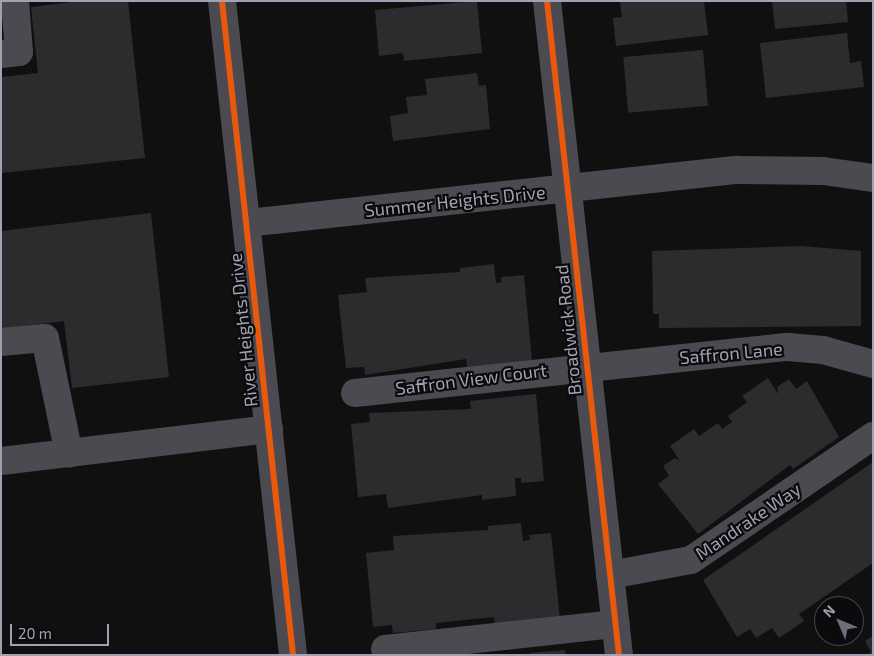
<!DOCTYPE html>
<html>
<head>
<meta charset="utf-8">
<style>
	body { margin:0 }
	#map { position:relative; width:874px; height:656px; overflow:hidden; background:#101010; font-family:"Exo 2",sans-serif }
	div>[style] { position:absolute }
	.building>* { inset:0; background:#2c2c2e; transform-origin:0 0 }
	.minor>* { height:28px; margin:-14px; padding:0 14px; transform-origin:14px; border-radius:14px; background:#4a4a50 }
	.cycleway>* { height:6px; margin:-3px; padding:0 3px; transform-origin:3px; border-radius:3px; background:#e8590c }
	span { translate:-50% -50%; white-space:nowrap; text-align:center; line-height:1.15; -webkit-text-stroke:4.5px #0b0a0c; paint-order:stroke }
	.street-label { font-size:18px; color:#a0a1b2 }
	.frame { position:absolute; inset:0; border:2px solid #a0a1b2; pointer-events:none }
	.north { position:absolute; left:814px; top:596px; width:50px; height:50px; box-sizing:border-box; background:#0b0a0c; border:1px solid #47464e; border-radius:50%; rotate:315deg; font-size:14px; font-weight:700; line-height:20px; text-align:center; color:#a0a1b2 }
	.north::after { content:''; display:block; margin:auto; width:18px; height:22px; background:#6e6e79; clip-path:polygon(50% 0,100% 100%,50% 72%,0 100%) }
	.scale { position:absolute; left:10px; top:624px; width:99px; height:22px; box-sizing:border-box; border:2px solid #a0a1b2; border-top:0; padding-left:6px; font-size:15px; line-height:18px; white-space:nowrap; color:#a0a1b2; -webkit-text-stroke:4px #0b0a0c; paint-order:stroke }
</style>
</head>
<body>
<div id="map">
	<div class="building">
		<i style="clip-path:polygon(80px 1px,128px 1px,145px 158px,1px 173px,1px 77px,38px 73px,31px 7px)"></i>
		<i style="clip-path:polygon(477px 1px,482px 53px,404px 61px,403px 53px,379px 56px,375px 10px)"></i>
		<i style="clip-path:polygon(620px 1px,704px 1px,708px 35px,616px 46px,613px 18px,622px 17px)"></i>
		<i style="clip-path:polygon(772px 1px,846px 1px,848px 22px,775px 29px)"></i>
		<i style="clip-path:polygon(847px 33px,850px 63px,861px 61px,864px 87px,766px 98px,760px 43px)"></i>
		<i style="left:703px;top:50px;width:56px;height:80px;rotate:85deg"></i>
		<i style="clip-path:polygon(477px 73px,479px 86px,486px 85px,490px 129px,393px 141px,390px 116px,408px 113px,406px 97px,427px 95px,425px 79px)"></i>
		<i style="clip-path:polygon(151px 213px,169px 377px,72px 388px,64px 321px,1px 329px,1px 231px)"></i>
		<i style="clip-path:polygon(801px 246px,861px 251px,861px 326px,659px 328px,659px 314px,653px 314px,652px 251px)"></i>
		<i style="clip-path:polygon(494px 264px,496px 283px,502px 282px,501px 277px,524px 275px,532px 361px,467px 367px,466px 359px,365px 375px,364px 367px,346px 368px,338px 295px,367px 292px,365px 278px,460px 272px,460px 268px)"></i>
		<i style="clip-path:polygon(768px 378px,778px 394px,777px 387px,789px 379px,796px 389px,807px 381px,839px 437px,793px 469px,790px 465px,698px 534px,658px 484px,669px 476px,663px 466px,675px 458px,680px 461px,670px 446px,694px 429px,699px 436px,718px 423px,722px 429px,732px 422px,728px 416px,747px 402px,742px 396px)"></i>
		<i style="clip-path:polygon(536px 394px,544px 481px,521px 483px,521px 478px,515px 478px,516px 496px,482px 500px,482px 495px,388px 508px,386px 494px,358px 497px,351px 424px,370px 422px,369px 413px,471px 409px,470px 401px)"></i>
		<i style="clip-path:polygon(873px 462px,873px 563px,799px 614px,804px 621px,779px 638px,772px 628px,756px 638px,750px 629px,737px 637px,703px 580px)"></i>
		<i style="clip-path:polygon(521px 523px,523px 541px,530px 540px,529px 535px,551px 533px,560px 619px,495px 625px,494px 617px,436px 623px,436px 629px,393px 633px,392px 625px,373px 627px,366px 553px,394px 550px,393px 536px,488px 530px,488px 526px)"></i>
		<i style="clip-path:polygon(873px 636px,873px 655px,867px 655px,871px 652px,865px 641px)"></i>
		<i style="clip-path:polygon(565px 650px,566px 655px,530px 655px,530px 653px)"></i>
	</div>
	<div class="minor">
		<i style="left:222px;top:1px;width:658px;rotate:83.8deg"></i>
		<i style="left:547px;top:1px;width:658px;rotate:83.72deg"></i>
		<i style="left:1px;top:54px;width:18px;rotate:-6deg"></i>
		<i style="left:19px;top:52px;width:51px;rotate:-94.5deg"></i>
		<i style="left:247px;top:223px;width:493px;rotate:-6.2deg"></i>
		<i style="left:737px;top:170px;width:86px;rotate:0.7deg"></i>
		<i style="left:823px;top:171px;width:50px;rotate:8deg"></i>
		<i style="left:1px;top:342px;width:44px;rotate:-5.2deg"></i>
		<i style="left:45px;top:338px;width:118px;rotate:78.3deg"></i>
		<i style="left:355px;top:393px;width:435px;rotate:-6.1deg"></i>
		<i style="left:788px;top:347px;width:35px;rotate:5deg"></i>
		<i style="left:823px;top:350px;width:52px;rotate:15.6deg"></i>
		<i style="left:1px;top:461px;width:270px;rotate:-6.8deg"></i>
		<i style="left:610px;top:575px;width:82px;rotate:-10.5deg"></i>
		<i style="left:691px;top:560px;width:220px;rotate:-34.3deg"></i>
		<i style="left:385px;top:649px;width:232px;rotate:-6.2deg"></i>
	</div>
	<div class="cycleway">
		<i style="left:222px;top:1px;width:658px;rotate:83.8deg"></i>
		<i style="left:547px;top:1px;width:658px;rotate:83.72deg"></i>
	</div>
	<div class="street-label">
		<span style="left:455px;top:201px;rotate:-6deg">Summer Heights Drive</span>
		<span style="left:243px;top:330px;rotate:-96deg">River Heights Drive</span>
		<span style="left:568px;top:330px;rotate:-96deg">Broadwick Road</span>
		<span style="left:731px;top:353px;rotate:-5deg">Saffron Lane</span>
		<span style="left:471px;top:379px;rotate:-7deg">Saffron View Court</span>
		<span style="left:748px;top:521px;rotate:-34deg">Mandrake Way</span>
	</div>
	<div class="frame"></div>
	<div class="north">N</div>
	<div class="scale">20 m</div>
</div>
</body>
</html>
